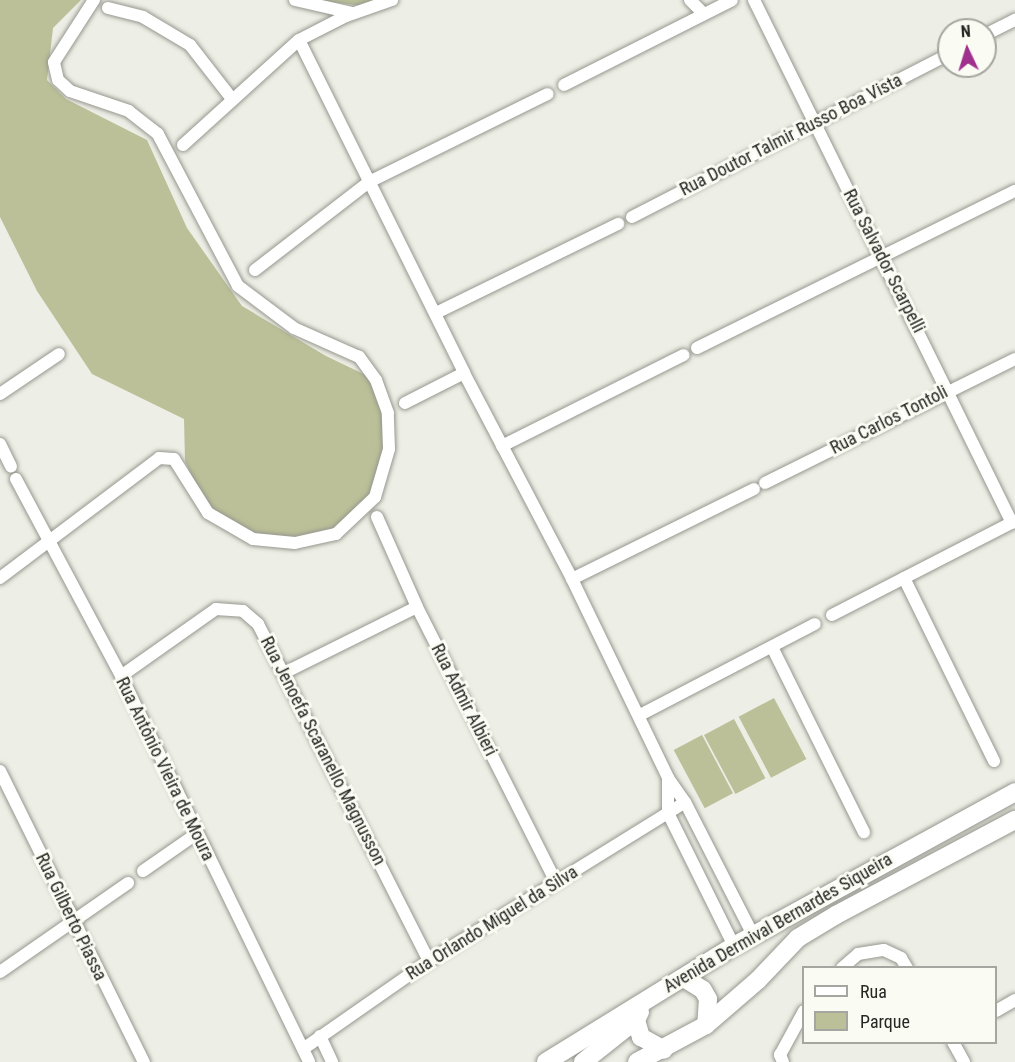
<!DOCTYPE html>
<html>
<head>
<meta charset="utf-8">
<style>
	body { margin:0 }
	#map { position:relative; width:1015px; height:1062px; overflow:hidden; background:#edeee5; font-family:"Roboto Condensed",sans-serif }
	div>[style] { position:absolute }
	.green>* { inset:0; background:#bbc098; transform-origin:0 0 }
	.roads { filter:drop-shadow(0 0 2px #96978f) drop-shadow(0 0 2px #96978f) }
	.street>* { height:12px; margin:-6px; padding:0 6px; transform-origin:6px; border-radius:6px; background:#fff }
	.secondary>* { height:18px; margin:-9px; padding:0 9px; transform-origin:9px; border-radius:9px; background:#fff }
	span { translate:-50% -50%; white-space:nowrap; text-align:center; line-height:1.15; -webkit-text-stroke:6px #fafbf3; paint-order:stroke }
	.street-label { font-size:18px; color:#262623 }
	.legend { position:absolute; left:802px; top:966px; width:195px; height:78px; box-sizing:border-box; background:#fafbf3; border:2px solid #a5a6a0; margin:0; padding:8px 10px; list-style:none; font-size:18px; color:#262623 }
	.legend li { display:flex; align-items:center; gap:12px; height:30px }
	.legend b { width:30px; border:2px solid #a5a6a0 }
	.north { position:absolute; left:937px; top:18px; width:60px; height:60px; box-sizing:border-box; background:#fafbf3; border:2px solid #a5a6a0; border-radius:50%; rotate:356deg; font-size:16px; font-weight:700; line-height:24px; text-align:center; color:#262623 }
	.north::after { content:''; display:block; margin:auto; width:21px; height:27px; background:#a0308e; clip-path:polygon(50% 0,100% 100%,50% 72%,0 100%) }
</style>
</head>
<body>
<div id="map">
	<div class="green">
		<i style="clip-path:polygon(0 0,81px 0,53px 28px,47px 80px,66px 99px,147px 140px,187px 228px,242px 306px,326px 356px,376px 380px,389px 449px,375px 497px,336px 534px,295px 543px,253px 539px,208px 513px,185px 461px,184px 419px,92px 374px,37px 291px,0 217px)"></i>
		<i style="clip-path:polygon(317px 0,378px 0,362px 6px)"></i>
		<i style="left:774px;top:698px;width:69px;height:40px;rotate:62deg"></i>
		<i style="left:734px;top:719px;width:67px;height:34px;rotate:62deg"></i>
		<i style="left:702px;top:735px;width:66px;height:32px;rotate:62deg"></i>
	</div>
	<div class="roads">
		<div class="street">
			<i style="left:295px;top:0;width:58px;rotate:12.8deg"></i>
			<i style="left:690px;top:0;width:18px;rotate:45deg"></i>
			<i style="left:754px;top:0;width:583px;rotate:63.74deg"></i>
			<i style="left:108px;top:8px;width:36px;rotate:14deg"></i>
			<i style="left:143px;top:17px;width:55px;rotate:30.8deg"></i>
			<i style="left:190px;top:45px;width:68px;rotate:52.1deg"></i>
			<i style="left:985px;top:35px;width:34px;rotate:-27deg"></i>
			<i style="left:299px;top:40px;width:372px;rotate:63.6deg"></i>
			<i style="left:464px;top:373px;width:233px;rotate:62.3deg"></i>
			<i style="left:572px;top:579px;width:221px;rotate:64.2deg"></i>
			<i style="left:668px;top:778px;width:29px;rotate:55deg"></i>
			<i style="left:685px;top:802px;width:149px;rotate:62.9deg"></i>
			<i style="left:564px;top:85px;width:188px;rotate:-26.8deg"></i>
			<i style="left:183px;top:145px;width:156px;rotate:-42.2deg"></i>
			<i style="left:299px;top:40px;width:53px;rotate:-27.1deg"></i>
			<i style="left:346px;top:16px;width:49px;rotate:-19.2deg"></i>
			<i style="left:632px;top:217px;width:356px;rotate:-27.2deg"></i>
			<i style="left:255px;top:270px;width:144px;rotate:-37.7deg"></i>
			<i style="left:369px;top:182px;width:199px;rotate:-26.2deg"></i>
			<i style="left:436px;top:313px;width:203px;rotate:-26.1deg"></i>
			<i style="left:697px;top:348px;width:355px;rotate:-26.3deg"></i>
			<i style="left:0;top:394px;width:71px;rotate:-34.1deg"></i>
			<i style="left:405px;top:403px;width:66px;rotate:-27deg"></i>
			<i style="left:0;top:444px;width:25px;rotate:64deg"></i>
			<i style="left:502px;top:446px;width:203px;rotate:-26.6deg"></i>
			<i style="left:16px;top:479px;width:223px;rotate:61.9deg"></i>
			<i style="left:121px;top:676px;width:429px;rotate:64deg"></i>
			<i style="left:765px;top:483px;width:279px;rotate:-26.4deg"></i>
			<i style="left:377px;top:517px;width:98px;rotate:66deg"></i>
			<i style="left:417px;top:607px;width:308px;rotate:63.2deg"></i>
			<i style="left:0;top:578px;width:199px;rotate:-37deg"></i>
			<i style="left:159px;top:458px;width:15px;rotate:4deg"></i>
			<i style="left:174px;top:459px;width:64px;rotate:57.8deg"></i>
			<i style="left:208px;top:513px;width:52px;rotate:30deg"></i>
			<i style="left:253px;top:539px;width:42px;rotate:5.4deg"></i>
			<i style="left:295px;top:543px;width:42px;rotate:-12.4deg"></i>
			<i style="left:336px;top:534px;width:54px;rotate:-43.5deg"></i>
			<i style="left:375px;top:497px;width:50px;rotate:-73.7deg"></i>
			<i style="left:389px;top:449px;width:36px;rotate:-92deg"></i>
			<i style="left:388px;top:413px;width:35px;rotate:-110deg"></i>
			<i style="left:376px;top:380px;width:29px;rotate:-126deg"></i>
			<i style="left:359px;top:357px;width:71px;rotate:-156deg"></i>
			<i style="left:294px;top:328px;width:70px;rotate:-143.1deg"></i>
			<i style="left:238px;top:286px;width:172px;rotate:-117.8deg"></i>
			<i style="left:158px;top:134px;width:37px;rotate:-142deg"></i>
			<i style="left:129px;top:111px;width:62px;rotate:-161.3deg"></i>
			<i style="left:70px;top:91px;width:16px;rotate:-137deg"></i>
			<i style="left:58px;top:80px;width:18px;rotate:-103deg"></i>
			<i style="left:54px;top:62px;width:74px;rotate:-57.2deg"></i>
			<i style="left:904px;top:578px;width:204px;rotate:63.8deg"></i>
			<i style="left:572px;top:579px;width:203px;rotate:-26.3deg"></i>
			<i style="left:832px;top:615px;width:206px;rotate:-27.2deg"></i>
			<i style="left:772px;top:647px;width:207px;rotate:63.6deg"></i>
			<i style="left:284px;top:673px;width:148px;rotate:-26.4deg"></i>
			<i style="left:121px;top:676px;width:116px;rotate:-35.2deg"></i>
			<i style="left:216px;top:609px;width:27px;rotate:4deg"></i>
			<i style="left:243px;top:611px;width:20px;rotate:41deg"></i>
			<i style="left:258px;top:624px;width:378px;rotate:63.1deg"></i>
			<i style="left:640px;top:715px;width:197px;rotate:-27.5deg"></i>
			<i style="left:0;top:771px;width:325px;rotate:63.7deg"></i>
			<i style="left:668px;top:778px;width:35px;rotate:90deg"></i>
			<i style="left:668px;top:813px;width:148px;rotate:63.6deg"></i>
			<i style="left:143px;top:871px;width:65px;rotate:-34.9deg"></i>
			<i style="left:842px;top:968px;width:21px;rotate:-41deg"></i>
			<i style="left:858px;top:954px;width:26px;rotate:-9deg"></i>
			<i style="left:884px;top:950px;width:19px;rotate:25deg"></i>
			<i style="left:901px;top:958px;width:12px;rotate:59deg"></i>
			<i style="left:0;top:972px;width:156px;rotate:-34.8deg"></i>
			<i style="left:996px;top:1011px;width:22px;rotate:-30deg"></i>
			<i style="left:320px;top:1036px;width:29px;rotate:65deg"></i>
			<i style="left:953px;top:1042px;width:23px;rotate:61deg"></i>
			<i style="left:303px;top:1049px;width:154px;rotate:-34.9deg"></i>
			<i style="left:429px;top:961px;width:301px;rotate:-31.8deg"></i>
			<i style="left:783px;top:1062px;width:8px;rotate:-113deg"></i>
			<i style="left:780px;top:1055px;width:50px;rotate:-61.4deg"></i>
		</div>
		<div class="secondary">
			<i style="left:684px;top:978px;width:22px;rotate:32deg"></i>
			<i style="left:703px;top:990px;width:10px;rotate:61deg"></i>
			<i style="left:708px;top:999px;width:26px;rotate:94deg"></i>
			<i style="left:640px;top:1012px;width:9px;rotate:117deg"></i>
			<i style="left:636px;top:1020px;width:18px;rotate:74deg"></i>
			<i style="left:641px;top:1037px;width:26px;rotate:29deg"></i>
			<i style="left:546px;top:1062px;width:221px;rotate:-31.7deg"></i>
			<i style="left:734px;top:946px;width:320px;rotate:-28.7deg"></i>
			<i style="left:583px;top:1062px;width:68px;rotate:-38.4deg"></i>
			<i style="left:637px;top:1062px;width:78px;rotate:-28.2deg"></i>
			<i style="left:706px;top:1025px;width:69px;rotate:-40.9deg"></i>
			<i style="left:758px;top:980px;width:58px;rotate:-46.4deg"></i>
			<i style="left:798px;top:938px;width:44px;rotate:-31.2deg"></i>
			<i style="left:836px;top:915px;width:203px;rotate:-28deg"></i>
		</div>
	</div>
	<div class="street-label">
		<span style="left:791px;top:135px;rotate:-27deg">Rua Doutor Talmir Russo Boa Vista</span>
		<span style="left:884px;top:261px;rotate:63deg">Rua Salvador Scarpelli</span>
		<span style="left:889px;top:420px;rotate:-27deg">Rua Carlos Tontoli</span>
		<span style="left:464px;top:700px;rotate:63deg">Rua Admir Albieri</span>
		<span style="left:323px;top:751px;rotate:63deg">Rua Jenoefa Scaranello Magnusson</span>
		<span style="left:165px;top:769px;rotate:64deg">Rua Antônio Vieira de Moura</span>
		<span style="left:71px;top:917px;rotate:64deg">Rua Gilberto Piassa</span>
		<span style="left:492px;top:923px;rotate:-32deg">Rua Orlando Miguel da Silva</span>
		<span style="left:778px;top:923px;rotate:-30deg">Avenida Dermival Bernardes Siqueira</span>
	</div>
	<ul class="legend">
	<li><b style="height:8px;background:#fff"></b>Rua</li>
	<li><b style="height:16px;background:#bbc098"></b>Parque</li>
	</ul>
	<div class="north">N</div>
</div>
</body>
</html>
